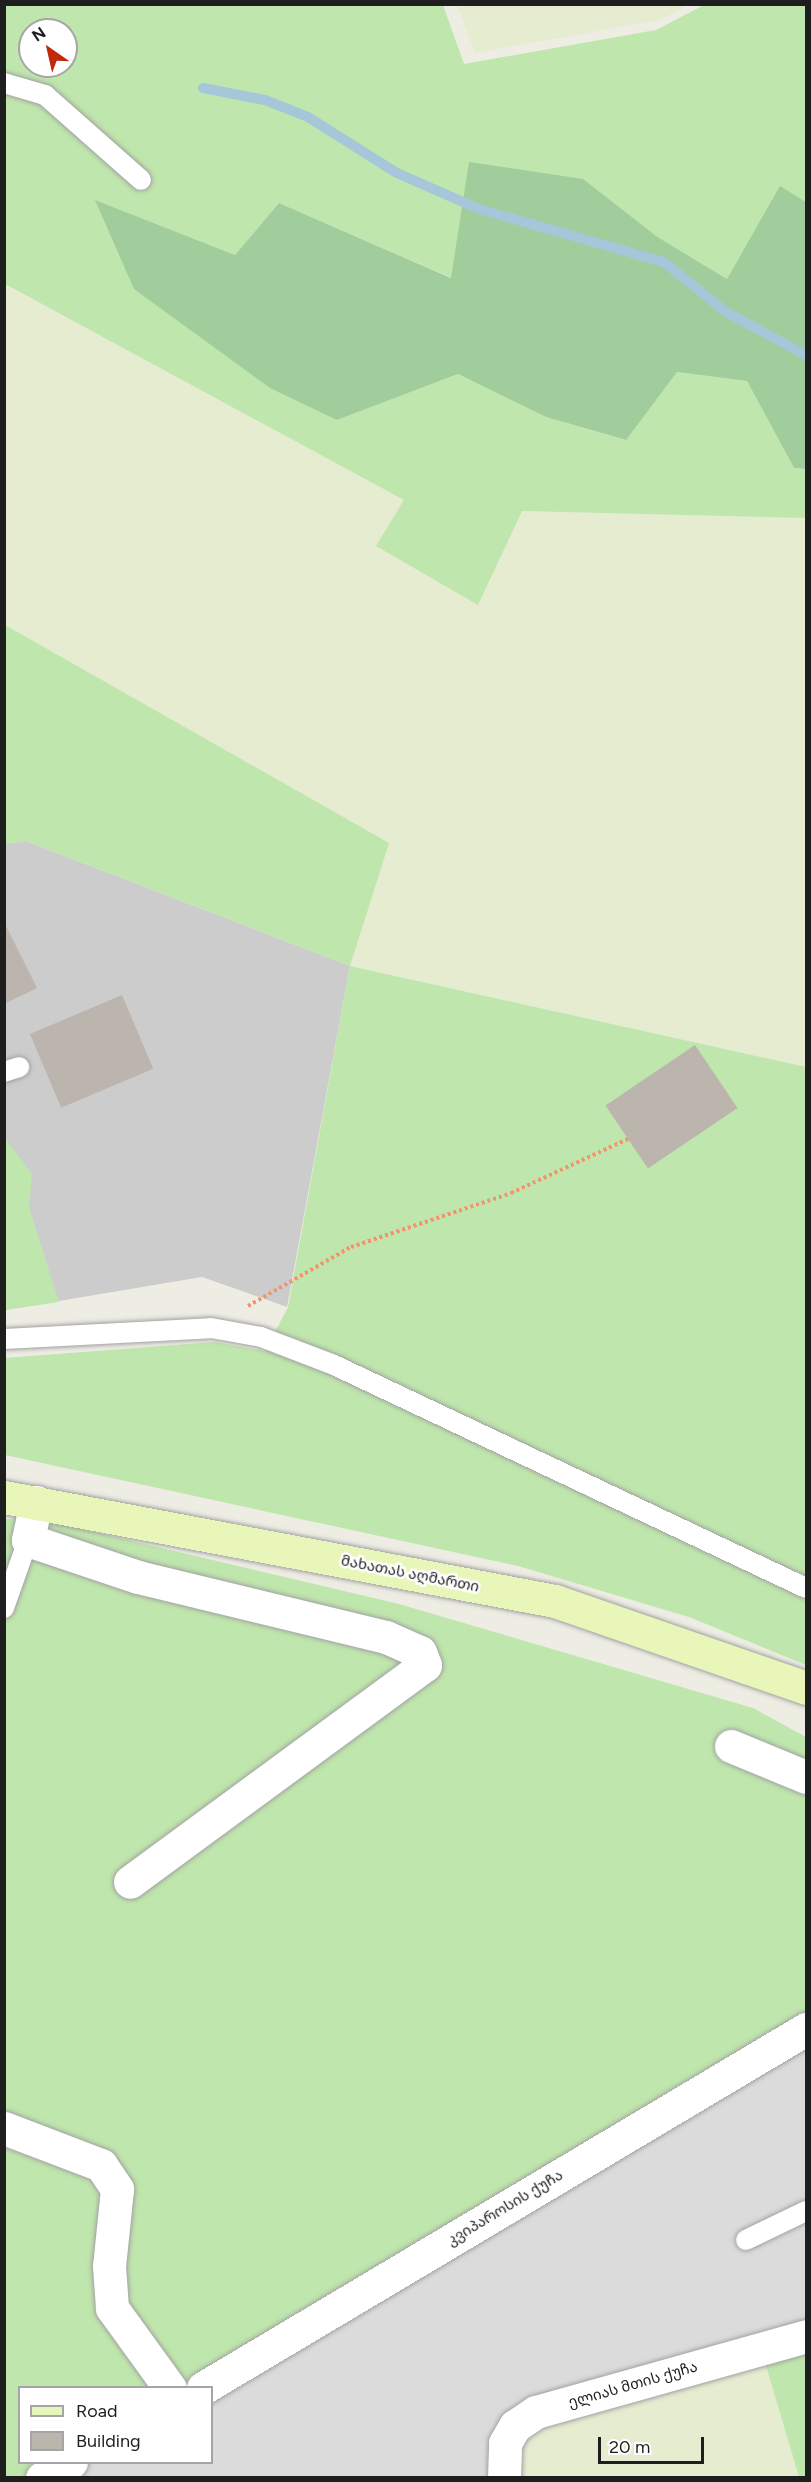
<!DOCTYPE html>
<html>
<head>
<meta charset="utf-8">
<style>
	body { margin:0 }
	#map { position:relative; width:811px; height:2482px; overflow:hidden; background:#eeede4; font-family:Figtree,"Noto Sans Georgian",sans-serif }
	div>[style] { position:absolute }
	.residential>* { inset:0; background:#dcdbdb }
	.religious>* { inset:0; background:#ccc }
	.farmland>* { inset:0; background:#e5ecd0 }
	.grass>* { inset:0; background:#bfe6ac }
	.forest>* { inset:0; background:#a1cc9b }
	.stream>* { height:10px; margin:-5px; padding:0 5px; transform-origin:5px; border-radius:5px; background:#a6c6da }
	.building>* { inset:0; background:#bbb5ae; transform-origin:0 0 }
	.path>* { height:4px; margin-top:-2px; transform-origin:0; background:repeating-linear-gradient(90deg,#f39470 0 3px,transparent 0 6px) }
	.roads { filter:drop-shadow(0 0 2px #a2a2a2) drop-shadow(0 0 2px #a2a2a2) }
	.service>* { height:20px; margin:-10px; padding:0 10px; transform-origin:10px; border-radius:10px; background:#fff }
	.minor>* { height:33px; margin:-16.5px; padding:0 16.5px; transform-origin:16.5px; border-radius:16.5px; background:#fff }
	.secondary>* { height:33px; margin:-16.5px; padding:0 16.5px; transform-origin:16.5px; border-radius:16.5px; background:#e9f6ba }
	span { translate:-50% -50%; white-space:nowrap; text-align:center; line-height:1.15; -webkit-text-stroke:5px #fff; paint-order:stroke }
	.street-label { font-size:15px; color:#1e1e1e }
	.frame { position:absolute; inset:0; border:6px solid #1e1e1e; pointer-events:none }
	.legend { position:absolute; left:18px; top:2386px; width:195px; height:78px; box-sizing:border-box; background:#fff; border:2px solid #a5a5a5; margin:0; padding:8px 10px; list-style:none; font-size:18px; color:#1e1e1e }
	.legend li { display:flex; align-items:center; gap:12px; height:30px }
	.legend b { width:30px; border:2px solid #a5a5a5 }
	.north { position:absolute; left:18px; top:18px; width:60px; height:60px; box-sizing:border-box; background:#fff; border:2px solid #a5a5a5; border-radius:50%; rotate:326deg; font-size:16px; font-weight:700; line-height:24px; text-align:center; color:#1e1e1e }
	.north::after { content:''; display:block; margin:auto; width:21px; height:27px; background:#c22809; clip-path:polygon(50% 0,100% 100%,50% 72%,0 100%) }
	.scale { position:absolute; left:598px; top:2437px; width:106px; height:27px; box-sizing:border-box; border:3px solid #1e1e1e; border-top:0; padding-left:8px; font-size:18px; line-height:21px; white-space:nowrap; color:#1e1e1e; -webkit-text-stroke:4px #fff; paint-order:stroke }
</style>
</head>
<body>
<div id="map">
	<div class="residential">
		<i style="clip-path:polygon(806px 2029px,806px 2336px,504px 2477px,42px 2478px,71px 2463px,212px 2462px,212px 2388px)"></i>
	</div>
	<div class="religious">
		<i style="clip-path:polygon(26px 841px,350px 966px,287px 1307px,202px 1277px,5px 1310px,4px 844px)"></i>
	</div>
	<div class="farmland">
		<i style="clip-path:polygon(457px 5px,457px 4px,689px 5px,660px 20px,475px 53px)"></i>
		<i style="clip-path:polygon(4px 284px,405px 500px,479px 604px,521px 511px,806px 518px,806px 1067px,350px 966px,388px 843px,5px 625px)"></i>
		<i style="clip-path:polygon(761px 2349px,799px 2477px,504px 2478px,515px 2426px)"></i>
	</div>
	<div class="grass">
		<i style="clip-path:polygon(evenodd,4px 5px,443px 5px,464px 64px,656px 30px,704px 5px,806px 5px,806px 202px,780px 187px,727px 279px,656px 236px,470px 162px,452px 278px,279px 203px,235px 255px,97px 201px,337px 420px,458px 374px,546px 417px,625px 440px,677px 372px,747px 381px,794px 468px,806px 469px,806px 518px,522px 511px,478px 605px,376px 546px,404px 500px,5px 284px,4px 5px,30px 30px,66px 30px,66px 66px,30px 66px,30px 30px)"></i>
		<i style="clip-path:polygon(5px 625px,389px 843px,350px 966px,806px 1067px,806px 1665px,689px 1617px,518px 1566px,5px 1455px,4px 1358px,215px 1342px,265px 1351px,288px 1307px,350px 966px,26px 841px,5px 844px)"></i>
		<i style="clip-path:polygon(5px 1138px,32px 1174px,29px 1207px,59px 1302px,5px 1310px)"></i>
		<i style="clip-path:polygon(4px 1519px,47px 1521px,399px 1604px,753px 1708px,806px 1737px,806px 2029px,203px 2387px,20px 2388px,20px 2462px,71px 2463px,42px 2478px,4px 2477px)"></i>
		<i style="clip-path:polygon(806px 2336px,806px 2477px,799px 2477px,761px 2349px)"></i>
	</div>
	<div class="forest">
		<i style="clip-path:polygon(469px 162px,583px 179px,656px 236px,727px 279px,780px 186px,806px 202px,806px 469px,794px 468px,747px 381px,677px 372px,626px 440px,546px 417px,458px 374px,337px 420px,270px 388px,134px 289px,95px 200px,235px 255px,279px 203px,451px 278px)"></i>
	</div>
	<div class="stream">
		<i style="left:203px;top:88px;width:63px;rotate:11deg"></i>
		<i style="left:265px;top:100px;width:46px;rotate:21.6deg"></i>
		<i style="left:308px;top:117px;width:105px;rotate:32.2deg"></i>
		<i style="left:397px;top:173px;width:90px;rotate:23.7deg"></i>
		<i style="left:479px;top:209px;width:192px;rotate:16deg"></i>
		<i style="left:664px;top:262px;width:80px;rotate:38.9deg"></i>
		<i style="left:726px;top:312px;width:91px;rotate:28.3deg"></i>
	</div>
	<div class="building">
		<i style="clip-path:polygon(4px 922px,37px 988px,4px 1004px)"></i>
		<i style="left:122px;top:995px;width:80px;height:100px;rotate:67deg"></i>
		<i style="left:695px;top:1045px;width:76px;height:108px;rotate:56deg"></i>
	</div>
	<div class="path">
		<i style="left:248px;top:1306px;width:119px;rotate:-29.8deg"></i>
		<i style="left:351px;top:1247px;width:169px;rotate:-18.6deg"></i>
		<i style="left:511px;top:1193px;width:129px;rotate:-24.8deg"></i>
	</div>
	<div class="roads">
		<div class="service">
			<i style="left:4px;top:83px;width:43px;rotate:16.3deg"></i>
			<i style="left:45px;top:95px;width:128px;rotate:41.5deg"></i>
			<i style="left:4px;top:1072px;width:16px;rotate:-18deg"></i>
			<i style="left:4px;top:1339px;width:207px;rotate:-3deg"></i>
			<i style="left:211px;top:1328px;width:51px;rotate:10.2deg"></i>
			<i style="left:261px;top:1337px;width:78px;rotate:21deg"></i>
			<i style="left:334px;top:1365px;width:522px;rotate:25.29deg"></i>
			<i style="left:4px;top:1608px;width:72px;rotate:-70.6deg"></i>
			<i style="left:746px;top:2240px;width:67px;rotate:-25.8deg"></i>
		</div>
		<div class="minor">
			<i style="left:36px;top:1502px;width:39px;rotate:102deg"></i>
			<i style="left:28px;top:1540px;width:116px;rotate:18.6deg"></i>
			<i style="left:138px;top:1577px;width:255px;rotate:13.6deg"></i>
			<i style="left:386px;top:1637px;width:37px;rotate:24deg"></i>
			<i style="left:420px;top:1652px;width:14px;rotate:69deg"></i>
			<i style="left:425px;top:1665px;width:366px;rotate:143.7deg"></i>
			<i style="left:731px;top:1746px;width:81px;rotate:22.5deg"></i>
			<i style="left:4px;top:2128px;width:104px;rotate:20.9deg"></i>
			<i style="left:101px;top:2165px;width:29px;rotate:56deg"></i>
			<i style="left:117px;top:2189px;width:77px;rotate:95.9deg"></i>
			<i style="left:109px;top:2266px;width:42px;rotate:85.9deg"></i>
			<i style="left:112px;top:2308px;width:99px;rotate:54.1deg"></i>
			<i style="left:203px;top:2388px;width:702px;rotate:-30.77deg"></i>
			<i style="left:42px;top:2478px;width:33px;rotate:-29deg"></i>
			<i style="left:504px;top:2478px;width:35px;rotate:-88deg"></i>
			<i style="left:505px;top:2443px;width:20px;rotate:-60deg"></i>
			<i style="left:515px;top:2426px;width:25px;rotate:-34deg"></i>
			<i style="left:536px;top:2412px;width:280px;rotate:-15.7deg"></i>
		</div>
		<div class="secondary">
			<i style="left:4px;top:1497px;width:561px;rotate:10.69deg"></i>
			<i style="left:555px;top:1601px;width:266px;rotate:19.1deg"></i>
		</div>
	</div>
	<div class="street-label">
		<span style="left:410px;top:1574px;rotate:11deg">მახათას აღმართი</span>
		<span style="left:505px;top:2208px;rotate:-31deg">კვიპაროსის ქუჩა</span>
		<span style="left:633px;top:2385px;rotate:-16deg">ელიას მთის ქუჩა</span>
	</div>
	<div class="frame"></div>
	<ul class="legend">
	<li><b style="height:8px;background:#e9f6ba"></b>Road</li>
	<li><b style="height:16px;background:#bbb5ae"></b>Building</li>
	</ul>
	<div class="north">N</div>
	<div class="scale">20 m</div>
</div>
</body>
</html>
